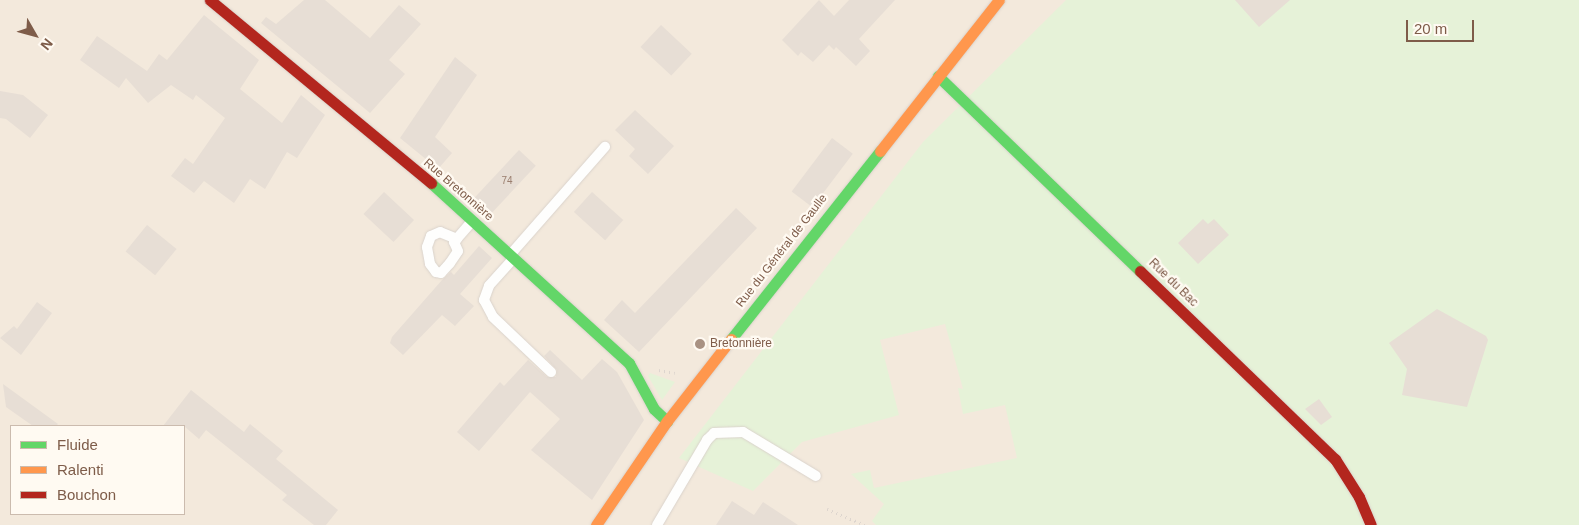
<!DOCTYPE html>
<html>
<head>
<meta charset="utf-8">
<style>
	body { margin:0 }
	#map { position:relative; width:1579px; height:525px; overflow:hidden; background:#faf6ef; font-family:Helvetica,sans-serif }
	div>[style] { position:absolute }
	.residential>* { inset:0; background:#f3e9dc }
	.green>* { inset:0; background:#e6f2d8 }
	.building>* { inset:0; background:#e7ded5; transform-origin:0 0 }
	.path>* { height:3px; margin-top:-1.5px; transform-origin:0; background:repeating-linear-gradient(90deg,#ddd5ce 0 1px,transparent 0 5px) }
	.roads { filter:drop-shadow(0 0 1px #dad3cc) drop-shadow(0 0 1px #dad3cc) }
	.lane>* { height:10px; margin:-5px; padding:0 5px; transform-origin:5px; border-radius:5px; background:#fefefd }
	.fast>* { height:11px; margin:-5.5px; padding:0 5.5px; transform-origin:5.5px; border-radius:5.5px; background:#63d668 }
	.slow>* { height:11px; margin:-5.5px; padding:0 5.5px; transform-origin:5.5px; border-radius:5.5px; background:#ff974d }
	.jam>* { height:11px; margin:-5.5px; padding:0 5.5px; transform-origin:5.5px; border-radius:5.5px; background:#b3261e }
	.dots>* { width:14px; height:14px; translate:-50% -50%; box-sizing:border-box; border:2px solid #fffaf2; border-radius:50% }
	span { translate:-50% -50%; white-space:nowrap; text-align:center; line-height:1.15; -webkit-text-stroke:4.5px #fffaf2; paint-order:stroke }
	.number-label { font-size:10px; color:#9a7e6e }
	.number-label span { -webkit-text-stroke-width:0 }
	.street-label { font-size:12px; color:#7e5c49 }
	.poi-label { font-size:12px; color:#7e5c49 }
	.left { translate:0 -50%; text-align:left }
	.legend { position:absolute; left:10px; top:425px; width:175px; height:90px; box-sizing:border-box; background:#fffaf2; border:1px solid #cbbbae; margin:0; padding:6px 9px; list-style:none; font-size:15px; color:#7e5c49 }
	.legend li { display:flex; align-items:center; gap:10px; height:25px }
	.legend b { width:25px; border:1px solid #cbbbae }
	.north { position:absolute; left:10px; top:10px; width:50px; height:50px; -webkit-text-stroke:4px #fffaf2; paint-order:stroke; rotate:128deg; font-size:14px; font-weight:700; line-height:20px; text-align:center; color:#7e5c49 }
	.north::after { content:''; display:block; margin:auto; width:18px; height:22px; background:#7e5c49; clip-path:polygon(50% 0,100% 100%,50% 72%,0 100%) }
	.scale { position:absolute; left:1406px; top:20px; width:68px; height:22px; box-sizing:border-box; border:2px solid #7e5c49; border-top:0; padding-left:6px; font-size:15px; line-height:18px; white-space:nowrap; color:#7e5c49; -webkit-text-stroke:4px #fffaf2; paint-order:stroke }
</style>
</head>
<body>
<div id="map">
	<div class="residential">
		<i style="clip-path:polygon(evenodd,0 0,1465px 0,1430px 525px,0 525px,0 0,11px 426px,184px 426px,184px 514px,11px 514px,11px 426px)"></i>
	</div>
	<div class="green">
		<i style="clip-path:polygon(1066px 0,1579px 0,1579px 525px,876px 525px,872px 521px,884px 504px,851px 474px,870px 470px,874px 488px,1017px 458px,1005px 405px,963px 414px,958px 388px,963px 389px,945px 324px,880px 340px,899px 415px,802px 442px,753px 491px,679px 458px,923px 142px)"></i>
		<i style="clip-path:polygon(650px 373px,675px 382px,662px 400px,648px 376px)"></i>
	</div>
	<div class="building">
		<i style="clip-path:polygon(304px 0,325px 0,370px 38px,399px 5px,421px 24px,389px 60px,405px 74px,370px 113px,261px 23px,266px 17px,276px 24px)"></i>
		<i style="clip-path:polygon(819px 0,834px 16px,849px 0,895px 0,859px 39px,870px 51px,856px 66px,836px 47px,834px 50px,829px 45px,813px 62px,801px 52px,798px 56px,782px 40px)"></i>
		<i style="clip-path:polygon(1235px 0,1290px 0,1259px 27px)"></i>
		<i style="clip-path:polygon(204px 15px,259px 60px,240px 89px,282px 123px,301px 95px,325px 115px,297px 158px,287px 152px,265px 189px,250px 179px,234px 203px,204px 181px,194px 193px,171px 176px,185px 158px,193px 164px,225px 118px,196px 95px,193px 100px,171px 85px,148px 103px,126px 78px,119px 88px,80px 60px,97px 36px,147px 71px,159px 54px,167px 60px)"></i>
		<i style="left:661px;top:25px;width:42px;height:30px;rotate:43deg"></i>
		<i style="clip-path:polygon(455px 57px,477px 75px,435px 137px,452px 153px,438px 169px,400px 138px)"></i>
		<i style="clip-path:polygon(0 91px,23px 95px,48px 115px,30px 138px,6px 119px,0 118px)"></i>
		<i style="clip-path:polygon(635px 110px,674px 146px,648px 174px,629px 156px,635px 149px,615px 130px)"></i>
		<i style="left:832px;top:138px;width:26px;height:67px;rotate:37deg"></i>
		<i style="left:519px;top:150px;width:23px;height:68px;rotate:43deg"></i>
		<i style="left:384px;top:192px;width:41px;height:30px;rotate:43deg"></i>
		<i style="left:592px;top:192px;width:42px;height:27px;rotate:42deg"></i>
		<i style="clip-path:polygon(736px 208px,757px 228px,639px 352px,604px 320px,622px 300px,635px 313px)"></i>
		<i style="clip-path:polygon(1203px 219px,1208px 224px,1214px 219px,1229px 235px,1198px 264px,1178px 243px)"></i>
		<i style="left:147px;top:225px;width:38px;height:34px;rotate:39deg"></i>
		<i style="clip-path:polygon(479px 246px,492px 258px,460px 294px,474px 306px,455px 326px,442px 315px,403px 355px,390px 343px,392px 337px,442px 280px,451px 272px,454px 275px)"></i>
		<i style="clip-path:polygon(37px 302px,52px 313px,21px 355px,0 338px,14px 326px,17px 329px)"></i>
		<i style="clip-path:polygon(1437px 309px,1486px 336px,1488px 340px,1467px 407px,1402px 395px,1407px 369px,1389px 343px)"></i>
		<i style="clip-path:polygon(550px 350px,582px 380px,602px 359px,617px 372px,644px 420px,592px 500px,531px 450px,560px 419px,530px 392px,479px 451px,457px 432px,500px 382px,504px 386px,528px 360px,547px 377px,556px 377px,557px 370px,544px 356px)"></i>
		<i style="clip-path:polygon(3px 384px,58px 424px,56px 426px,33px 426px,6px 407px)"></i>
		<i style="clip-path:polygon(191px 390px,244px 432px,250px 424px,283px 451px,276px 459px,338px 510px,326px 525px,314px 525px,282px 500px,287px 495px,206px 430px,199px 439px,184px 426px,163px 426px)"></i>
		<i style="clip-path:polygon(1319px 399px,1332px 417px,1321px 425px,1305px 409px)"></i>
		<i style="clip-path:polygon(732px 501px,754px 515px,763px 502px,798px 525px,716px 525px)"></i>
	</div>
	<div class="path">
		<i style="left:659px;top:370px;width:16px;rotate:11deg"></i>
		<i style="left:827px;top:509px;width:41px;rotate:22.8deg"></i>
	</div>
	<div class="roads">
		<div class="lane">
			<i style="left:457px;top:239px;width:18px;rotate:-158deg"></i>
			<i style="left:440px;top:232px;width:10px;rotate:156deg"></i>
			<i style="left:431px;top:236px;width:12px;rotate:110deg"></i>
			<i style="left:427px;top:247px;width:17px;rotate:80deg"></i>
			<i style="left:430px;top:264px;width:10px;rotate:53deg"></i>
			<i style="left:436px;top:272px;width:5px;rotate:11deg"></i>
			<i style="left:441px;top:273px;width:13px;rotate:-48deg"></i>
			<i style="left:450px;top:263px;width:14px;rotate:-56deg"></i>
			<i style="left:458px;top:251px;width:10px;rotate:-114deg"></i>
			<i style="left:454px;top:242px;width:28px;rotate:-49deg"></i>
			<i style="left:510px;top:255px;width:144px;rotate:-48.7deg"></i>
			<i style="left:513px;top:259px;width:36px;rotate:132deg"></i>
			<i style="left:489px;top:286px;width:15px;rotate:110deg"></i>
			<i style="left:484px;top:300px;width:19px;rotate:62deg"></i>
			<i style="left:493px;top:317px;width:80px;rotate:43.5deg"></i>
			<i style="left:657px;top:525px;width:99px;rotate:-59.5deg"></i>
			<i style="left:707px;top:440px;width:10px;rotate:-45deg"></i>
			<i style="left:714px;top:433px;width:29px;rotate:-2deg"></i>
			<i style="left:743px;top:432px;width:85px;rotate:31.1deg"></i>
		</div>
		<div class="fast">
			<i style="left:938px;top:76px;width:281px;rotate:44deg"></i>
			<i style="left:431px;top:183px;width:268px;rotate:42.3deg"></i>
			<i style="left:629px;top:363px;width:52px;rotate:61.5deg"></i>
			<i style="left:654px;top:409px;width:18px;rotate:43deg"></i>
			<i style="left:731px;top:339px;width:240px;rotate:-51.6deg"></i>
		</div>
		<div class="slow">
			<i style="left:880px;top:151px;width:192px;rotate:-51.8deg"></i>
			<i style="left:596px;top:525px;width:126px;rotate:-55.7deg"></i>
			<i style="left:667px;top:421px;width:104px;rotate:-52deg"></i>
		</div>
		<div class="jam">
			<i style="left:210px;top:0;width:287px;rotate:39.6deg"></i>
			<i style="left:1140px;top:271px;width:271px;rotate:44deg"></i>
			<i style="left:1335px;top:459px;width:45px;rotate:57.7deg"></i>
			<i style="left:1359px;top:497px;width:30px;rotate:67deg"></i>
		</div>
	</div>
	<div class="dots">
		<i style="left:700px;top:344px;background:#a99283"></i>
	</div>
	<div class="number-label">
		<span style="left:507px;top:181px">74</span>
	</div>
	<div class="street-label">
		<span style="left:458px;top:190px;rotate:41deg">Rue Bretonnière</span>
		<span style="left:782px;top:251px;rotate:-52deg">Rue du Général de Gaulle</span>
		<span style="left:1173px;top:283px;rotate:44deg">Rue du Bac</span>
	</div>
	<div class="poi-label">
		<span class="left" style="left:710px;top:344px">Bretonnière</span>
	</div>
	<ul class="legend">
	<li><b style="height:6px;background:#63d668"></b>Fluide</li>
	<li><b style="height:6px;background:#ff974d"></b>Ralenti</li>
	<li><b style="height:6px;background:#b3261e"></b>Bouchon</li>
	</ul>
	<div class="north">N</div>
	<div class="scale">20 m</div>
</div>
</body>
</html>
